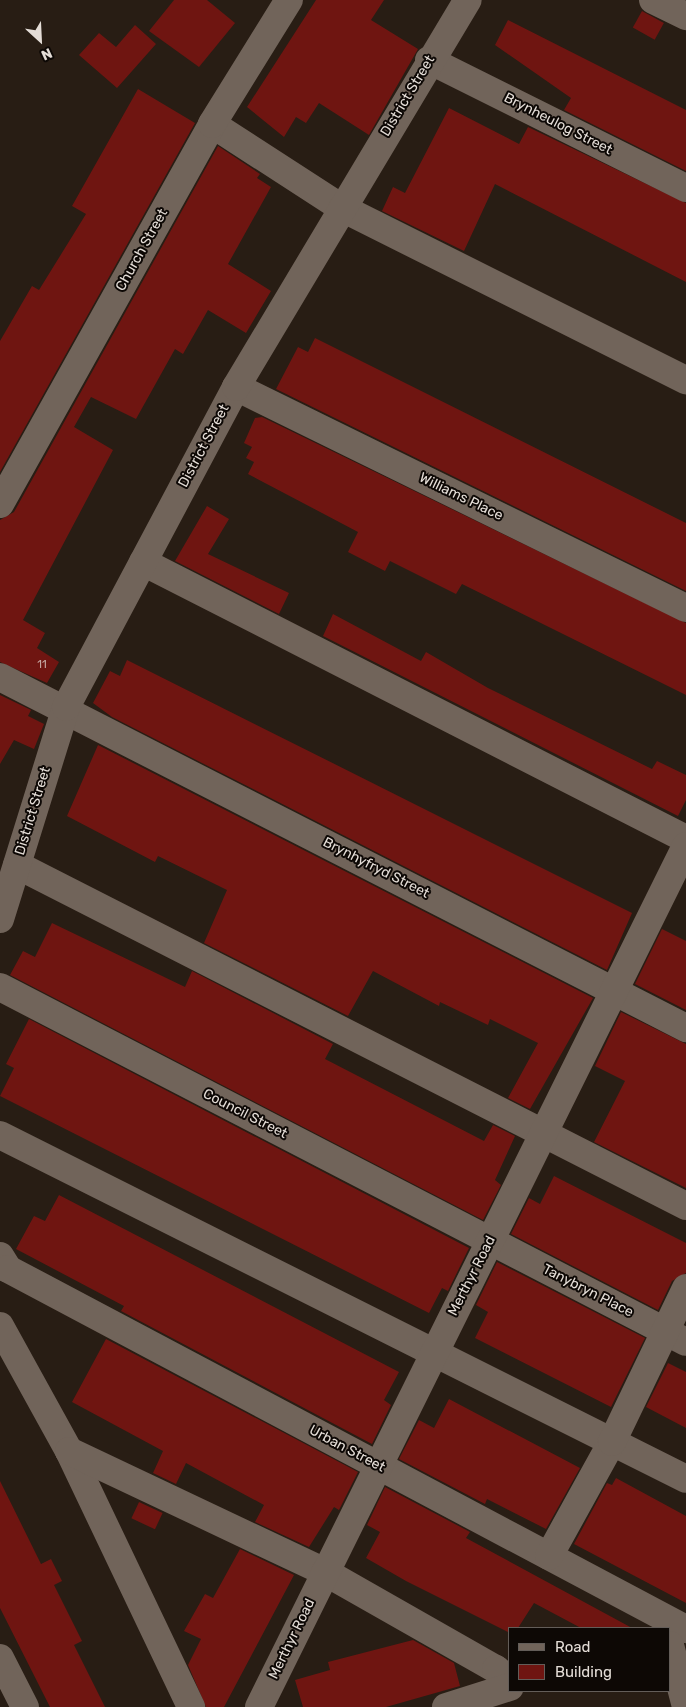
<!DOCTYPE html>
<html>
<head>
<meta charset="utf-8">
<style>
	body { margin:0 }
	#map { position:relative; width:686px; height:1707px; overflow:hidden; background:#281d14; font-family:Rubik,sans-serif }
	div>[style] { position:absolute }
	.building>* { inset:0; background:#6f1511; transform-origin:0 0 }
	.minor>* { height:28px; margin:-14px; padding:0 14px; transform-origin:14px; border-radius:14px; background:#71645a }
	span { translate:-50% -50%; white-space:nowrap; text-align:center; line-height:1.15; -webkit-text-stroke:4px #0d0805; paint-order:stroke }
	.number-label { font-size:11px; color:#c7aba6 }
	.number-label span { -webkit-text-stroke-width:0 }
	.street-label { font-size:14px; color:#e4ddd7 }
	.legend { position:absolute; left:508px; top:1627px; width:162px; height:65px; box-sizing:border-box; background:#0d0805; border:1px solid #635d59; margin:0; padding:6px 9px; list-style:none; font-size:15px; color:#e4ddd7 }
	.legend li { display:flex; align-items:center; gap:10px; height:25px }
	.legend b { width:25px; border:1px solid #635d59 }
	.north { position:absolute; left:15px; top:15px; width:50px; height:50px; -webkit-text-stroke:4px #0d0805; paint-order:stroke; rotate:155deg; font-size:14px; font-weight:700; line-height:20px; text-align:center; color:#e4ddd7 }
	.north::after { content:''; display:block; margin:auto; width:18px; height:22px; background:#e4ddd7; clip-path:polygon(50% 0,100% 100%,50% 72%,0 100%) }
</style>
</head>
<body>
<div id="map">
	<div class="building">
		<i style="clip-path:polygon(174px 0,207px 0,235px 23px,199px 67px,149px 31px)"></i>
		<i style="clip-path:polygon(316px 0,384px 0,371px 20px,418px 49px,369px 135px,319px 103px,306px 123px,296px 117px,284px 137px,247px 107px)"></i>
		<i style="left:642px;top:11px;width:25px;height:19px;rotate:29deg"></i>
		<i style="clip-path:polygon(508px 20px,686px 110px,686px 171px,564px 110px,571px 98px,495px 45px)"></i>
		<i style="clip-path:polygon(135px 25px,156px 44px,117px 88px,79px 55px,99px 33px,116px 47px)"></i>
		<i style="clip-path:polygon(138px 89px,195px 123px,0 472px,0 341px,32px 286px,39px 290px,86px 214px,72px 206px)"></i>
		<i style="clip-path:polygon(449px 108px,519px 144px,528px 127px,686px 203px,686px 282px,495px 184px,464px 251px,382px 211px,393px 187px,405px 193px)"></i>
		<i style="clip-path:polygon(218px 146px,260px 174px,257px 178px,271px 187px,228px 264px,271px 291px,246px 333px,208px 310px,183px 354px,175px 349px,136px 419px,91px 397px,74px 427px,113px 450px,23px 620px,45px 633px,37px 648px,59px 662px,47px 683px,0 662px,0 520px,14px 512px)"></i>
		<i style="clip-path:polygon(315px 338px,686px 523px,686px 591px,276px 389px,298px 347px,308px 352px)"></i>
		<i style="clip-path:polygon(262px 417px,686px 623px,686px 695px,462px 584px,456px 594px,390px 561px,385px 571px,348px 552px,358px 532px,248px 474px,254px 462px,246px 458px,252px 447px,244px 443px,255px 418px)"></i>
		<i style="clip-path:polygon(207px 506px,229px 519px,208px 554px,289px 593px,279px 614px,175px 561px)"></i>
		<i style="clip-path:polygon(333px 614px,421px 661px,426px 652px,488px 688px,652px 769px,657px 761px,686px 775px,686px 800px,678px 816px,323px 636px)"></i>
		<i style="clip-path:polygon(127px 660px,632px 913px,607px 970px,112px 717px,93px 703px,110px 671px,120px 676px)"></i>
		<i style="clip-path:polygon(0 695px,31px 710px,28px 716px,44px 724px,34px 749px,14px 740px,0 764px)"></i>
		<i style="clip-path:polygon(98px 745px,593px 998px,530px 1109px,508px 1098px,538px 1043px,490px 1019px,488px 1025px,440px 1002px,439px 1006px,373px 971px,348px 1016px,204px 943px,227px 890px,158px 856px,155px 862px,67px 816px)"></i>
		<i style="clip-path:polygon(52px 923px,185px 987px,192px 971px,333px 1044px,325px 1059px,484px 1141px,493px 1125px,515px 1136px,495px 1180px,501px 1185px,483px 1220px,10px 975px,23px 951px,35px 957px)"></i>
		<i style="clip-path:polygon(662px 929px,686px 941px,686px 1010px,635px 984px)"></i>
		<i style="clip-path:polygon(621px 1012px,686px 1044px,686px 1188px,594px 1142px,625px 1081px,595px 1066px)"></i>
		<i style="clip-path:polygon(29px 1019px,469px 1248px,448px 1291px,442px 1288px,429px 1313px,0 1096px,14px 1068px,6px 1064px)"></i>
		<i style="clip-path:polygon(554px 1176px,686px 1243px,686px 1273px,672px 1281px,658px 1310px,511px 1234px,529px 1198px,540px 1204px)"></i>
		<i style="clip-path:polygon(59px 1195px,399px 1372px,384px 1400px,391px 1405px,372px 1444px,121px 1311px,124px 1306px,16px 1249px,34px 1216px,45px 1221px)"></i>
		<i style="clip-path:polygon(497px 1262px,645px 1338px,611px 1407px,475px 1338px,488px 1312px,476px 1305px)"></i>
		<i style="clip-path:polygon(106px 1339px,358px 1472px,339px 1510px,334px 1507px,309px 1547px,255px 1522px,264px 1505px,186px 1463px,176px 1484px,153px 1473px,163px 1451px,72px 1402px)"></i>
		<i style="clip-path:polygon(668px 1363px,686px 1372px,686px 1428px,646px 1407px)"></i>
		<i style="clip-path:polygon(449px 1399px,580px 1468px,546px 1529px,487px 1499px,485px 1504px,399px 1459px,419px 1420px,434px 1428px)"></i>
		<i style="clip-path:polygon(616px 1478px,686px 1516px,686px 1603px,574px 1544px,607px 1483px,612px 1485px)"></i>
		<i style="clip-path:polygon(0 1481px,41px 1564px,51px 1559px,62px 1581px,54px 1585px,82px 1641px,74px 1645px,105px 1707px,50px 1707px,0 1608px)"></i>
		<i style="clip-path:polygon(385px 1487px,470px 1532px,466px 1538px,632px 1628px,581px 1628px,534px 1603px,518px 1628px,510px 1628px,510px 1633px,406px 1581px,366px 1558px,380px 1532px,367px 1525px)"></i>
		<i style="left:139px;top:1502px;width:26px;height:18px;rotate:25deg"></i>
		<i style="clip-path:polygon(240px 1549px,294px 1575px,224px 1707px,206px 1707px,188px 1665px,201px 1639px,184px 1631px,205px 1594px,213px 1598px)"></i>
		<i style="clip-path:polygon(413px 1640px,454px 1663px,460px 1686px,386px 1707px,303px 1707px,295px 1680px,330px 1670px,328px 1662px)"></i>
	</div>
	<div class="minor">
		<i style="left:653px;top:0;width:37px;rotate:26deg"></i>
		<i style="left:429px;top:60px;width:287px;rotate:26.5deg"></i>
		<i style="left:212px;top:124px;width:155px;rotate:32.9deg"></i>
		<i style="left:342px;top:208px;width:385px;rotate:26.6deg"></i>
		<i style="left:236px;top:387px;width:501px;rotate:26.16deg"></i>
		<i style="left:0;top:504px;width:435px;rotate:-60.8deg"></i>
		<i style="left:212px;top:124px;width:146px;rotate:-58.2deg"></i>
		<i style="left:143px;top:562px;width:610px;rotate:27.03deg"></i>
		<i style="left:0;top:677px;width:771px;rotate:27.1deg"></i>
		<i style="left:17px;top:865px;width:751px;rotate:27.01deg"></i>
		<i style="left:0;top:919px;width:222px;rotate:-72.7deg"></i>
		<i style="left:66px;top:707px;width:362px;rotate:-62deg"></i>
		<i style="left:236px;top:387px;width:451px;rotate:-59.1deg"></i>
		<i style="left:0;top:987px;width:772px;rotate:27.36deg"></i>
		<i style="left:0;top:1135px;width:767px;rotate:26.63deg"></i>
		<i style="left:0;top:1256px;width:15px;rotate:58deg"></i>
		<i style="left:8px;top:1269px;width:768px;rotate:27.97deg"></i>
		<i style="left:0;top:1326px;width:143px;rotate:61.1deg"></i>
		<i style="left:69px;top:1451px;width:284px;rotate:64.5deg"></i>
		<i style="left:69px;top:1451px;width:283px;rotate:25.3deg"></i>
		<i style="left:325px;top:1572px;width:197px;rotate:29.6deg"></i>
		<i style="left:496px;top:1669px;width:18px;rotate:41deg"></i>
		<i style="left:549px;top:1556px;width:130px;rotate:-61.1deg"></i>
		<i style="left:612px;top:1442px;width:171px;rotate:-64.3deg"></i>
		<i style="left:670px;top:1645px;width:64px;rotate:75.5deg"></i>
		<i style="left:0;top:1658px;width:55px;rotate:63deg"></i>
		<i style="left:259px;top:1707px;width:961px;rotate:-63.62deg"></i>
		<i style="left:446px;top:1707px;width:67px;rotate:-17.4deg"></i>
	</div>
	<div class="number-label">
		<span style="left:42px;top:665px">11</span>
	</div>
	<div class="street-label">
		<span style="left:408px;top:96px;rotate:-59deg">District Street</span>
		<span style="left:558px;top:124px;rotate:27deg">Brynheulog Street</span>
		<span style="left:142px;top:250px;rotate:-61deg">Church Street</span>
		<span style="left:204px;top:446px;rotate:-62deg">District Street</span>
		<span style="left:461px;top:497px;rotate:26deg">Williams Place</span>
		<span style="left:33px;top:811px;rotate:-73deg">District Street</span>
		<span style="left:376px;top:868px;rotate:27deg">Brynhyfryd Street</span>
		<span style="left:245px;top:1114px;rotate:27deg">Council Street</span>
		<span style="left:472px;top:1276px;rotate:-63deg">Merthyr Road</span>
		<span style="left:588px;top:1291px;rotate:27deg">Tanybryn Place</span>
		<span style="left:347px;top:1449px;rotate:28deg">Urban Street</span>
		<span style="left:292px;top:1639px;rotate:-64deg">Merthyr Road</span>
	</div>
	<ul class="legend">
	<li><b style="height:6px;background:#71645a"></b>Road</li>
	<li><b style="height:14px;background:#6f1511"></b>Building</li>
	</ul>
	<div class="north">N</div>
</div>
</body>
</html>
